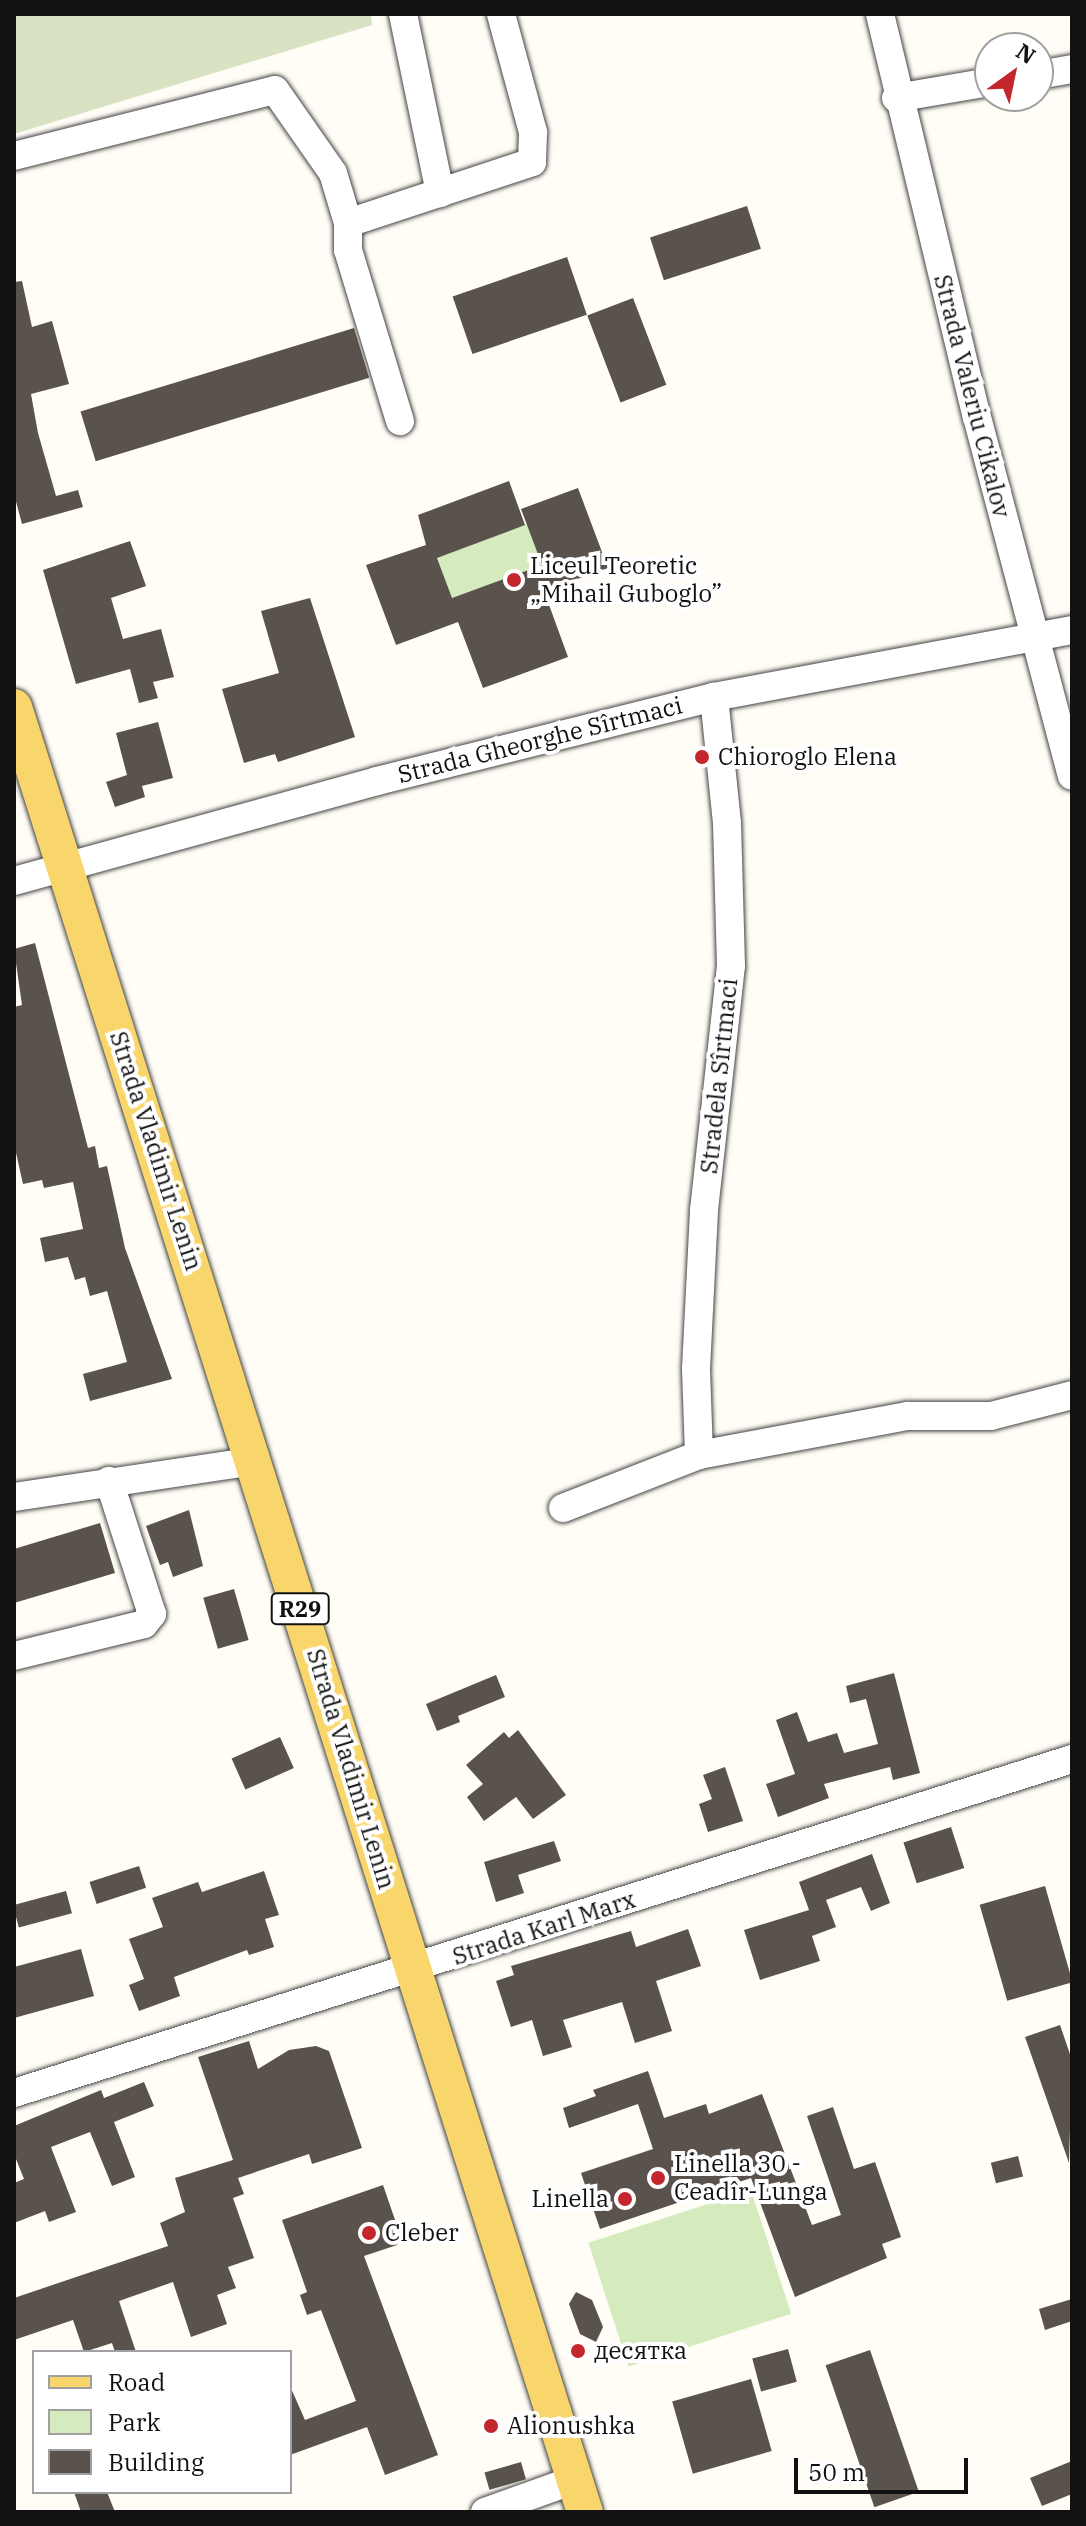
<!DOCTYPE html>
<html>
<head>
<meta charset="utf-8">
<style>
	body { margin:0 }
	#map { position:relative; width:1086px; height:2526px; overflow:hidden; background:#fffdf5; font-family:"IBM Plex Serif",serif }
	div>[style] { position:absolute }
	.green>* { inset:0; background:#d5ebbd; transform-origin:0 0 }
	.cemetery>* { inset:0; background:#d9e3c4 }
	.building>* { inset:0; background:#5a524d; transform-origin:0 0 }
	.roads { filter:drop-shadow(0 0 2px #444) drop-shadow(0 0 2px #444) }
	.minor>* { height:28px; margin:-14px; padding:0 14px; transform-origin:14px; border-radius:14px; background:#fff }
	.major>* { height:36px; margin:-18px; padding:0 18px; transform-origin:18px; border-radius:18px; background:#f9d66b }
	.dots>* { width:22px; height:22px; translate:-50% -50%; box-sizing:border-box; border:4px solid #fff; border-radius:50% }
	span { translate:-50% -50%; white-space:nowrap; text-align:center; line-height:1.15; -webkit-text-stroke:8px #fff; paint-order:stroke }
	.shield-label span { padding:2px 6px; background:#fff; border:2px solid; border-radius:6px; -webkit-text-stroke-width:0 }
	.shield-label { font-size:22px; color:#111; font-weight:700 }
	.street-label { font-size:24px; color:#111 }
	.poi-label { font-size:24px; color:#111 }
	.left { translate:0 -50%; text-align:left }
	.right { translate:-100% -50%; text-align:right }
	.frame { position:absolute; inset:0; border:16px solid #111; pointer-events:none }
	.legend { position:absolute; left:32px; top:2350px; width:260px; height:144px; box-sizing:border-box; background:#fff; border:2px solid #a0a0a0; margin:0; padding:10px 14px; list-style:none; font-size:24px; color:#111 }
	.legend li { display:flex; align-items:center; gap:16px; height:40px }
	.legend b { width:40px; border:2px solid #a0a0a0 }
	.north { position:absolute; left:974px; top:32px; width:80px; height:80px; box-sizing:border-box; background:#fff; border:2px solid #a0a0a0; border-radius:50%; rotate:33deg; font-size:22px; font-weight:700; line-height:32px; text-align:center; color:#111 }
	.north::after { content:''; display:block; margin:auto; width:28px; height:36px; background:#c4262e; clip-path:polygon(50% 0,100% 100%,50% 72%,0 100%) }
	.scale { position:absolute; left:794px; top:2458px; width:174px; height:36px; box-sizing:border-box; border:4px solid #111; border-top:0; padding-left:10px; font-size:24px; line-height:28px; white-space:nowrap; color:#111; -webkit-text-stroke:6px #fff; paint-order:stroke }
</style>
</head>
<body>
<div id="map">
	<div class="green">
		<i style="left:527px;top:524px;width:44px;height:96px;rotate:70deg"></i>
		<i style="left:751px;top:2190px;width:130px;height:171px;rotate:72deg"></i>
	</div>
	<div class="cemetery">
		<i style="clip-path:polygon(14px 14px,371px 14px,372px 25px,14px 134px)"></i>
	</div>
	<div class="building">
		<i style="left:747px;top:206px;width:45px;height:102px;rotate:72deg"></i>
		<i style="left:567px;top:257px;width:61px;height:121px;rotate:71deg"></i>
		<i style="clip-path:polygon(22px 281px,32px 327px,52px 321px,69px 384px,31px 394px,38px 433px,56px 496px,78px 490px,83px 507px,22px 524px,14px 494px,14px 282px)"></i>
		<i style="left:633px;top:298px;width:93px;height:49px;rotate:69deg"></i>
		<i style="left:354px;top:328px;width:52px;height:286px;rotate:73deg"></i>
		<i style="clip-path:polygon(509px 481px,525px 525px,437px 558px,452px 598px,542px 565px,521px 509px,578px 488px,608px 568px,544px 591px,568px 657px,483px 688px,458px 622px,396px 645px,366px 565px,426px 545px,418px 515px)"></i>
		<i style="clip-path:polygon(130px 541px,146px 586px,111px 598px,123px 639px,161px 629px,174px 677px,153px 682px,158px 698px,139px 703px,130px 669px,76px 684px,43px 570px)"></i>
		<i style="clip-path:polygon(310px 598px,355px 737px,278px 762px,275px 754px,244px 763px,222px 689px,279px 673px,261px 611px)"></i>
		<i style="clip-path:polygon(158px 722px,173px 778px,142px 786px,145px 797px,115px 807px,106px 782px,127px 775px,116px 733px)"></i>
		<i style="clip-path:polygon(35px 943px,88px 1148px,95px 1146px,99px 1168px,107px 1166px,125px 1248px,172px 1379px,90px 1401px,83px 1374px,127px 1362px,107px 1291px,90px 1296px,85px 1277px,75px 1280px,68px 1257px,45px 1262px,40px 1238px,83px 1229px,73px 1182px,44px 1188px,42px 1180px,23px 1184px,14px 1144px,14px 1007px,22px 1005px,14px 949px)"></i>
		<i style="clip-path:polygon(189px 1510px,203px 1566px,173px 1577px,168px 1562px,160px 1565px,146px 1526px)"></i>
		<i style="clip-path:polygon(100px 1523px,115px 1573px,14px 1603px,14px 1549px)"></i>
		<i style="left:234px;top:1589px;width:53px;height:32px;rotate:74deg"></i>
		<i style="clip-path:polygon(894px 1673px,920px 1773px,893px 1780px,890px 1767px,824px 1784px,829px 1798px,778px 1817px,766px 1784px,795px 1774px,776px 1720px,797px 1712px,808px 1742px,837px 1733px,844px 1753px,878px 1744px,866px 1699px,850px 1703px,846px 1686px)"></i>
		<i style="clip-path:polygon(496px 1675px,505px 1697px,458px 1716px,460px 1722px,437px 1731px,426px 1704px)"></i>
		<i style="clip-path:polygon(518px 1730px,566px 1795px,533px 1819px,516px 1797px,484px 1821px,467px 1797px,483px 1784px,466px 1765px,504px 1732px,509px 1738px)"></i>
		<i style="left:280px;top:1737px;width:34px;height:53px;rotate:66deg"></i>
		<i style="clip-path:polygon(725px 1767px,743px 1821px,708px 1832px,699px 1804px,712px 1799px,703px 1775px)"></i>
		<i style="left:951px;top:1827px;width:43px;height:50px;rotate:72deg"></i>
		<i style="clip-path:polygon(554px 1841px,561px 1861px,518px 1875px,524px 1893px,496px 1902px,484px 1862px)"></i>
		<i style="clip-path:polygon(872px 1854px,890px 1903px,871px 1911px,861px 1887px,826px 1900px,836px 1927px,812px 1936px,820px 1961px,760px 1980px,744px 1930px,809px 1910px,799px 1882px)"></i>
		<i style="left:139px;top:1866px;width:23px;height:52px;rotate:72deg"></i>
		<i style="clip-path:polygon(264px 1871px,279px 1915px,265px 1919px,274px 1947px,249px 1955px,247px 1950px,174px 1977px,180px 1996px,139px 2011px,129px 1985px,144px 1979px,129px 1939px,163px 1927px,152px 1898px,198px 1882px,202px 1892px)"></i>
		<i style="left:1045px;top:1886px;width:100px;height:68px;rotate:74deg"></i>
		<i style="left:66px;top:1891px;width:23px;height:55px;rotate:75deg"></i>
		<i style="clip-path:polygon(688px 1929px,701px 1966px,656px 1981px,672px 2031px,635px 2043px,622px 2002px,563px 2020px,572px 2047px,543px 2056px,532px 2020px,511px 2027px,496px 1981px,514px 1975px,511px 1966px,631px 1931px,636px 1947px)"></i>
		<i style="clip-path:polygon(81px 1949px,94px 1996px,14px 2018px,14px 1967px)"></i>
		<i style="clip-path:polygon(1060px 2025px,1072px 2060px,1069px 2163px,1025px 2037px)"></i>
		<i style="clip-path:polygon(249px 2041px,258px 2069px,289px 2050px,316px 2046px,329px 2051px,362px 2148px,312px 2164px,309px 2154px,238px 2178px,244px 2194px,233px 2198px,254px 2258px,228px 2267px,236px 2288px,217px 2295px,227px 2324px,191px 2337px,173px 2282px,119px 2301px,136px 2352px,115px 2352px,112px 2343px,84px 2352px,73px 2320px,14px 2340px,14px 2298px,168px 2246px,160px 2223px,185px 2212px,175px 2178px,233px 2160px,198px 2057px)"></i>
		<i style="clip-path:polygon(648px 2071px,664px 2118px,706px 2104px,709px 2114px,762px 2094px,812px 2225px,841px 2215px,807px 2116px,833px 2107px,854px 2169px,875px 2162px,901px 2237px,882px 2244px,887px 2258px,795px 2297px,751px 2178px,600px 2229px,581px 2173px,653px 2149px,638px 2104px,569px 2128px,563px 2108px,596px 2096px,593px 2090px)"></i>
		<i style="clip-path:polygon(144px 2082px,154px 2106px,114px 2122px,135px 2177px,112px 2186px,90px 2132px,51px 2147px,76px 2212px,49px 2222px,45px 2211px,14px 2223px,14px 2183px,24px 2179px,14px 2154px,14px 2126px,101px 2090px,104px 2098px)"></i>
		<i style="left:1018px;top:2156px;width:21px;height:28px;rotate:76deg"></i>
		<i style="clip-path:polygon(383px 2185px,403px 2243px,364px 2256px,438px 2455px,385px 2475px,367px 2427px,290px 2455px,290px 2386px,305px 2420px,356px 2401px,321px 2310px,307px 2315px,300px 2295px,307px 2292px,282px 2220px)"></i>
		<i style="clip-path:polygon(576px 2292px,592px 2300px,603px 2327px,596px 2342px,580px 2334px,569px 2304px)"></i>
		<i style="clip-path:polygon(1072px 2299px,1072px 2321px,1045px 2330px,1039px 2309px)"></i>
		<i style="left:788px;top:2349px;width:34px;height:37px;rotate:75deg"></i>
		<i style="left:870px;top:2350px;width:150px;height:47px;rotate:71deg"></i>
		<i style="left:751px;top:2379px;width:75px;height:82px;rotate:74deg"></i>
		<i style="clip-path:polygon(1072px 2461px,1072px 2494px,1042px 2506px,1030px 2478px)"></i>
		<i style="left:521px;top:2462px;width:18px;height:38px;rotate:74deg"></i>
		<i style="clip-path:polygon(74px 2492px,107px 2492px,115px 2512px,81px 2512px)"></i>
	</div>
	<div class="roads">
		<div class="minor">
			<i style="left:403px;top:14px;width:183px;rotate:78.3deg"></i>
			<i style="left:880px;top:14px;width:415px;rotate:76.5deg"></i>
			<i style="left:977px;top:417px;width:371px;rotate:75.2deg"></i>
			<i style="left:1038px;top:75px;width:35px;rotate:-10deg"></i>
			<i style="left:896px;top:98px;width:95px;rotate:-9.7deg"></i>
			<i style="left:14px;top:156px;width:269px;rotate:-14.2deg"></i>
			<i style="left:275px;top:90px;width:101px;rotate:55.1deg"></i>
			<i style="left:333px;top:173px;width:52px;rotate:73.3deg"></i>
			<i style="left:348px;top:223px;width:27px;rotate:90deg"></i>
			<i style="left:348px;top:250px;width:179px;rotate:73.1deg"></i>
			<i style="left:348px;top:223px;width:194px;rotate:-18.3deg"></i>
			<i style="left:532px;top:162px;width:30px;rotate:-88deg"></i>
			<i style="left:533px;top:132px;width:122px;rotate:-105.2deg"></i>
			<i style="left:14px;top:881px;width:377px;rotate:-15.4deg"></i>
			<i style="left:377px;top:781px;width:347px;rotate:-14deg"></i>
			<i style="left:714px;top:697px;width:364px;rotate:-10.6deg"></i>
			<i style="left:699px;top:1455px;width:86px;rotate:-92deg"></i>
			<i style="left:696px;top:1369px;width:159px;rotate:-87.1deg"></i>
			<i style="left:704px;top:1210px;width:245px;rotate:-83.7deg"></i>
			<i style="left:731px;top:966px;width:143px;rotate:-91.6deg"></i>
			<i style="left:727px;top:823px;width:127px;rotate:-95.9deg"></i>
			<i style="left:14px;top:1497px;width:243px;rotate:-8.5deg"></i>
			<i style="left:563px;top:1508px;width:146px;rotate:-21.3deg"></i>
			<i style="left:699px;top:1455px;width:213px;rotate:-10.6deg"></i>
			<i style="left:908px;top:1416px;width:83px"></i>
			<i style="left:991px;top:1416px;width:84px;rotate:-14.5deg"></i>
			<i style="left:14px;top:1656px;width:134px;rotate:-13.8deg"></i>
			<i style="left:144px;top:1624px;width:13px;rotate:-51deg"></i>
			<i style="left:152px;top:1614px;width:140px;rotate:-107.9deg"></i>
			<i style="left:14px;top:2093px;width:1109px;rotate:-17.52deg"></i>
			<i style="left:485px;top:2512px;width:95px;rotate:-19.8deg"></i>
		</div>
		<div class="major">
			<i style="left:14px;top:707px;width:1893px;rotate:72.45deg"></i>
		</div>
	</div>
	<div class="dots">
		<i style="left:514px;top:580px;background:#c4262e"></i>
		<i style="left:702px;top:757px;background:#c4262e"></i>
		<i style="left:658px;top:2178px;background:#c4262e"></i>
		<i style="left:625px;top:2199px;background:#c4262e"></i>
		<i style="left:369px;top:2233px;background:#c4262e"></i>
		<i style="left:578px;top:2351px;background:#c4262e"></i>
		<i style="left:491px;top:2426px;background:#c4262e"></i>
	</div>
	<div class="shield-label">
		<span style="left:300px;top:1609px">R29</span>
	</div>
	<div class="street-label">
		<span style="left:972px;top:396px;rotate:76deg">Strada Valeriu Cikalov</span>
		<span style="left:540px;top:740px;rotate:-14deg">Strada Gheorghe Sîrtmaci</span>
		<span style="left:719px;top:1076px;rotate:-84deg">Stradela Sîrtmaci</span>
		<span style="left:156px;top:1151px;rotate:72deg">Strada Vladimir Lenin</span>
		<span style="left:351px;top:1769px;rotate:73deg">Strada Vladimir Lenin</span>
		<span style="left:544px;top:1928px;rotate:-18deg">Strada Karl Marx</span>
	</div>
	<div class="poi-label">
		<span class="left" style="left:530px;top:580px">Liceul Teoretic<br>„Mihail Guboglo”</span>
		<span class="left" style="left:718px;top:757px">Chioroglo Elena</span>
		<span class="left" style="left:674px;top:2178px">Linella 30 -<br>Ceadîr-Lunga</span>
		<span class="right" style="left:609px;top:2199px">Linella</span>
		<span class="left" style="left:385px;top:2233px">Cleber</span>
		<span class="left" style="left:594px;top:2351px">десятка</span>
		<span class="left" style="left:507px;top:2426px">Alionushka</span>
	</div>
	<div class="frame"></div>
	<ul class="legend">
	<li><b style="height:10px;background:#f9d66b"></b>Road</li>
	<li><b style="height:22px;background:#d5ebbd"></b>Park</li>
	<li><b style="height:22px;background:#5a524d"></b>Building</li>
	</ul>
	<div class="north">N</div>
	<div class="scale">50 m</div>
</div>
</body>
</html>
